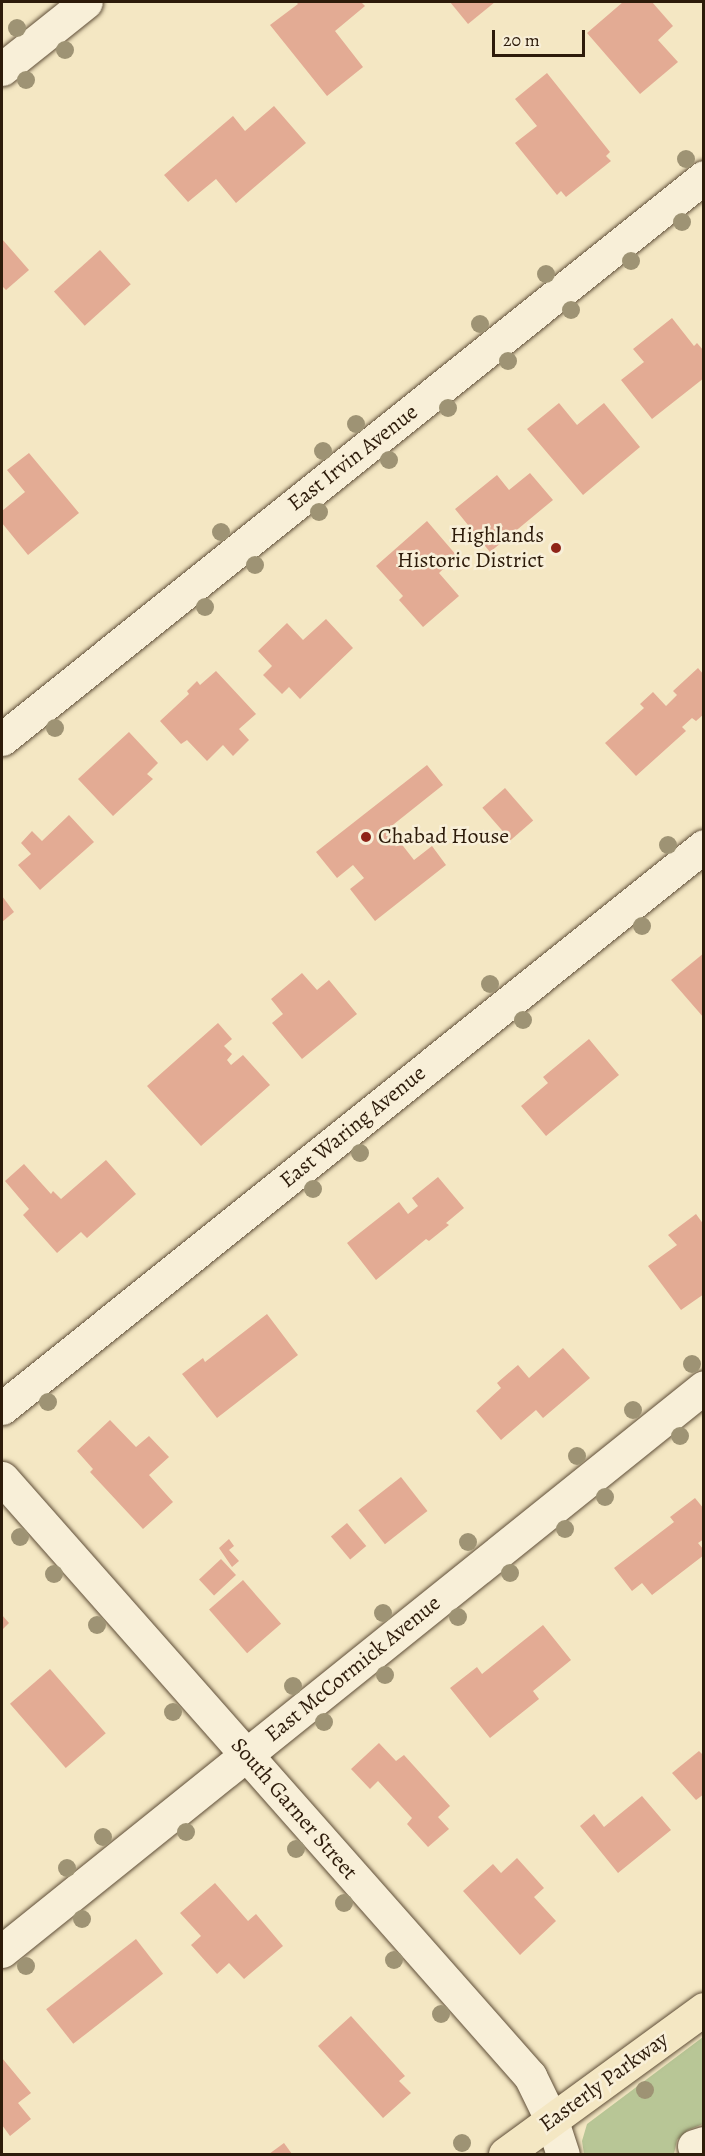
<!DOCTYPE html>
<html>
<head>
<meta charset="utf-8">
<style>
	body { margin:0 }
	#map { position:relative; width:705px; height:2156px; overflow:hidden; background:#f4e7c3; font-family:Alegreya,serif }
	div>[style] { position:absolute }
	.green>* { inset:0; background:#b8c696 }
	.building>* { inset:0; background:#e3ab94; transform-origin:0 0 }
	.roads { filter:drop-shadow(0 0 2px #5f4e38) drop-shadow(0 0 2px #5f4e38) }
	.minor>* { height:33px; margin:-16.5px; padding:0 16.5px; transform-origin:16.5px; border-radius:16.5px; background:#f8efd8 }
	.major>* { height:33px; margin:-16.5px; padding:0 16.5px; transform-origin:16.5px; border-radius:16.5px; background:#f4e7c3 }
	.trees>* { width:18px; height:18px; margin:-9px; border-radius:50%; background:#9e9374 }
	.dots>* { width:16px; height:16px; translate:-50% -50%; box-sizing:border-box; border:3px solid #f8efd8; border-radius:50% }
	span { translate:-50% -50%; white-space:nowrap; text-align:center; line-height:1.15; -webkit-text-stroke:5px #f8efd8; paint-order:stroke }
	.street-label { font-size:22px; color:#2d1b0a }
	.poi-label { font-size:22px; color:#2d1b0a }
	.right { translate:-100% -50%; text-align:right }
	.left { translate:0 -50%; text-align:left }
	.frame { position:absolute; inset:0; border:3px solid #2d1b0a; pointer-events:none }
	.scale { position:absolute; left:492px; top:30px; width:93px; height:27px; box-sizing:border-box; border:3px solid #2d1b0a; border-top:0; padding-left:8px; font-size:18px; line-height:21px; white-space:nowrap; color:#2d1b0a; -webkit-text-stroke:4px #f8efd8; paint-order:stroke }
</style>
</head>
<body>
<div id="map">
	<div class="green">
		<i style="clip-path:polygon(703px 2037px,703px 2124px,688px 2130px,677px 2140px,674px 2154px,584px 2154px,582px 2141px,587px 2124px)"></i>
	</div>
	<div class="building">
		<i style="clip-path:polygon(296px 2px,361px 2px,365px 6px,335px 31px,363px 67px,327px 96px,270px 25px,298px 4px)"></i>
		<i style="clip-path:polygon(450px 2px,495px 2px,468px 24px)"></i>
		<i style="clip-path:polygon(623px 2px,652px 2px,673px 26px,658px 40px,678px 62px,640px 94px,587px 33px)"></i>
		<i style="clip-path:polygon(547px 73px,610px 152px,606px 156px,611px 161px,566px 197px,561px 191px,557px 195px,515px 143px,537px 126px,515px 99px)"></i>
		<i style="clip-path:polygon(274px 106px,306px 143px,236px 203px,216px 179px,188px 202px,164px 175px,233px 116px,245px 131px)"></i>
		<i style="clip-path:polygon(2px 239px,29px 270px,6px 290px,2px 286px)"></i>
		<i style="left:100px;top:250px;width:46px;height:62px;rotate:48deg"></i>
		<i style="clip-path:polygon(672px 318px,694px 346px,697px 343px,704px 351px,704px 378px,652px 419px,621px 380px,644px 362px,633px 349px)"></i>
		<i style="clip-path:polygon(559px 403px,577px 425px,604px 403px,640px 447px,583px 495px,527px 429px)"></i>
		<i style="clip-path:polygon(29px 453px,79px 513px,28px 555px,2px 523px,2px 511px,25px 492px,7px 470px)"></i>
		<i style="clip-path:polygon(530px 473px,553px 500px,490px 552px,455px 509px,497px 475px,509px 490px)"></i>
		<i style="clip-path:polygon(427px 521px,457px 556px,439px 573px,459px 596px,423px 627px,399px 600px,403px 596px,376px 566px)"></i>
		<i style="clip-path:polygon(326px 619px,353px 648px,300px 699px,289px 687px,282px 694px,263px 675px,272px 666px,258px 651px,287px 623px,303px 640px)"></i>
		<i style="clip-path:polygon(698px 668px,704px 675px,704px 714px,696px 721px,692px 718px,682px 727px,686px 731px,636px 776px,605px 743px,644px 708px,640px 704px,653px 692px,666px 706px,677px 695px,673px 691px)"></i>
		<i style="clip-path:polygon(216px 671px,256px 714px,239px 729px,249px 740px,233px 756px,223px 745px,207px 761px,187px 740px,181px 744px,160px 721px,189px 694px,187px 691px,197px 681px,200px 685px)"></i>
		<i style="clip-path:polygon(129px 732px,158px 763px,147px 774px,153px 779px,113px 816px,78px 779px)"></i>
		<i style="clip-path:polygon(427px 765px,443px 785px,389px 828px,414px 860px,432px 846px,446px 865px,375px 921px,350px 889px,364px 878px,353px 865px,337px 878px,316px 852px)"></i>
		<i style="left:505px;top:788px;width:43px;height:30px;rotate:49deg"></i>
		<i style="clip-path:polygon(69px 815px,94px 842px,40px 890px,18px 865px,31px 854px,21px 843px,32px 831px,42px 841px)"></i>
		<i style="clip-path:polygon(2px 896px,14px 912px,2px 922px)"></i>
		<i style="clip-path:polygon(704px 953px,704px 1018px,671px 980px)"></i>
		<i style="clip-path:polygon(302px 973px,317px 990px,329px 980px,357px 1014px,302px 1059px,272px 1023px,283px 1014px,271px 999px)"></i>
		<i style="clip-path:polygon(218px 1023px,232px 1039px,224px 1046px,232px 1054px,227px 1060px,231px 1065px,243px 1055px,270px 1085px,201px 1146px,147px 1086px)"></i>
		<i style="clip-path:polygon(589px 1039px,619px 1075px,546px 1136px,521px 1106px,548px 1083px,543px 1077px)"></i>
		<i style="clip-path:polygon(106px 1160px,136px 1194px,87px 1238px,81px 1232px,57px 1253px,23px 1215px,29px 1209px,5px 1181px,24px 1164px,51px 1194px,53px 1191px,61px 1199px)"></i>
		<i style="clip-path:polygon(438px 1177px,464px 1208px,446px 1223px,449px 1225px,429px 1241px,426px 1239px,376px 1280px,347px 1243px,399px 1202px,408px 1214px,418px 1206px,412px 1198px)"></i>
		<i style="clip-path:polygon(696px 1214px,704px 1225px,704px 1294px,681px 1310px,648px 1266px,677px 1245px,668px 1235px)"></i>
		<i style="clip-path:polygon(267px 1314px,298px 1355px,217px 1418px,182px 1374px,203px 1358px,205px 1362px)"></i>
		<i style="clip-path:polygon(563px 1348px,590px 1378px,543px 1418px,536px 1410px,501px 1440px,476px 1411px,501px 1388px,497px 1383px,518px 1365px,529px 1378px)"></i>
		<i style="clip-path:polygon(110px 1420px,136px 1447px,149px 1436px,169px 1457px,149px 1475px,173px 1502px,143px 1529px,90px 1472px,93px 1469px,77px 1451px)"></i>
		<i style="left:401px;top:1477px;width:43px;height:54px;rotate:52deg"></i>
		<i style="clip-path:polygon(695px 1498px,704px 1509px,704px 1539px,698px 1543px,704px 1550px,704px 1555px,652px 1595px,642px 1583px,632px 1591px,614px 1568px,674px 1522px,670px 1517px)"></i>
		<i style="left:347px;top:1523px;width:30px;height:21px;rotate:50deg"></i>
		<i style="clip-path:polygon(229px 1539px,234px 1546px,229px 1550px,239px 1561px,232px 1567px,219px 1548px)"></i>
		<i style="left:221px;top:1559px;width:22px;height:30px;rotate:47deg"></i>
		<i style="left:243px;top:1580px;width:58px;height:45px;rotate:49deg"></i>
		<i style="clip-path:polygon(2px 1615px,9px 1623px,2px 1630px)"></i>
		<i style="clip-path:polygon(543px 1625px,571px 1660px,533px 1691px,539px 1699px,490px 1738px,450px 1688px,477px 1667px,482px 1674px)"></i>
		<i style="left:50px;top:1669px;width:85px;height:53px;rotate:49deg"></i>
		<i style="clip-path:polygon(379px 1743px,396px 1761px,404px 1755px,450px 1806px,438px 1817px,449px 1829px,428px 1847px,407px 1824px,412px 1818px,378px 1781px,370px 1789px,351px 1769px)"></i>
		<i style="clip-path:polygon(699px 1751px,704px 1756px,704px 1794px,696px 1800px,672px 1773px)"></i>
		<i style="clip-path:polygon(642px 1796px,671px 1830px,618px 1873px,580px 1826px,594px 1814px,604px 1827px)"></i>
		<i style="clip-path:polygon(517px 1858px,544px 1888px,534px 1897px,556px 1921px,520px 1955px,463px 1891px,493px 1864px,501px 1873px)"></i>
		<i style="clip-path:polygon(215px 1883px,248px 1921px,256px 1914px,283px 1946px,244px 1979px,229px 1963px,217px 1974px,191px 1945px,201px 1936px,180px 1913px)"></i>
		<i style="left:136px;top:1939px;width:44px;height:114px;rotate:52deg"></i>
		<i style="clip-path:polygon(351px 2016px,405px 2076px,399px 2081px,411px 2093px,383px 2118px,318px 2046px)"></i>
		<i style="clip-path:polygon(2px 2058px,31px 2093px,18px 2103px,31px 2119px,10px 2136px,2px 2125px)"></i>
		<i style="clip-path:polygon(284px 2143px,292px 2154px,269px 2154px)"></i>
	</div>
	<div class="roads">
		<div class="minor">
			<i style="left:2px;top:69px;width:107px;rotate:-38.6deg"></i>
			<i style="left:2px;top:739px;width:899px;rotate:-38.68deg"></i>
			<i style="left:2px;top:1408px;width:899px;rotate:-38.68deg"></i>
			<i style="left:2px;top:1478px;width:798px;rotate:48.56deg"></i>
			<i style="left:530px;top:2076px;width:50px;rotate:63.9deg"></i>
			<i style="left:552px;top:2121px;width:35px;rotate:72deg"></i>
			<i style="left:2px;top:1951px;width:900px;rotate:-38.78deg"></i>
			<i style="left:694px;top:2146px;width:10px;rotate:-17deg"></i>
		</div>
		<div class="major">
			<i style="left:505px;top:2154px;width:246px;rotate:-36.1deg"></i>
		</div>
	</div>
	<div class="trees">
		<i style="left:17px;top:28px"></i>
		<i style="left:65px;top:50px"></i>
		<i style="left:26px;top:80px"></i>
		<i style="left:686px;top:159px"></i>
		<i style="left:682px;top:222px"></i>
		<i style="left:631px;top:261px"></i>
		<i style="left:546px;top:274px"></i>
		<i style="left:571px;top:310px"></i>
		<i style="left:480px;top:324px"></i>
		<i style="left:508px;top:361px"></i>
		<i style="left:448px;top:408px"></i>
		<i style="left:356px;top:424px"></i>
		<i style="left:323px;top:451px"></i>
		<i style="left:389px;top:460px"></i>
		<i style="left:319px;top:512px"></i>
		<i style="left:221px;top:532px"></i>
		<i style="left:255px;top:565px"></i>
		<i style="left:205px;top:607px"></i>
		<i style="left:55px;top:728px"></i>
		<i style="left:668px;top:845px"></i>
		<i style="left:642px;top:926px"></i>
		<i style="left:490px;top:984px"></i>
		<i style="left:523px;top:1020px"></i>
		<i style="left:360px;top:1153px"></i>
		<i style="left:313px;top:1189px"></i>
		<i style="left:692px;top:1364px"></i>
		<i style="left:48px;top:1402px"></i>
		<i style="left:633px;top:1410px"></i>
		<i style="left:680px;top:1436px"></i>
		<i style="left:577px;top:1456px"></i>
		<i style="left:605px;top:1497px"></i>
		<i style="left:565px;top:1529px"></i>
		<i style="left:20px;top:1537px"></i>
		<i style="left:468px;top:1542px"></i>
		<i style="left:510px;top:1573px"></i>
		<i style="left:54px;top:1574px"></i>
		<i style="left:383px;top:1613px"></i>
		<i style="left:458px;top:1617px"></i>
		<i style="left:97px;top:1625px"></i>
		<i style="left:385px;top:1675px"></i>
		<i style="left:293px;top:1686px"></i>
		<i style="left:173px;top:1712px"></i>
		<i style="left:324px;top:1722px"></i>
		<i style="left:186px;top:1832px"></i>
		<i style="left:103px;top:1837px"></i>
		<i style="left:296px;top:1849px"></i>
		<i style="left:67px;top:1868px"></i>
		<i style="left:344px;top:1903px"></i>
		<i style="left:82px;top:1919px"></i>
		<i style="left:394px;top:1960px"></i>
		<i style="left:26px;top:1966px"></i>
		<i style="left:441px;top:2014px"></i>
		<i style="left:645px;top:2090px"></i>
		<i style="left:462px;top:2143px"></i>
	</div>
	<div class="dots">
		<i style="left:556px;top:548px;background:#8f2418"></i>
		<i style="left:366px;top:837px;background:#8f2418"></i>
	</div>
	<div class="street-label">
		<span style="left:353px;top:458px;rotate:-38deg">East Irvin Avenue</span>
		<span style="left:353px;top:1127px;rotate:-39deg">East Waring Avenue</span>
		<span style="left:353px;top:1669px;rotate:-39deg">East McCormick Avenue</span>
		<span style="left:294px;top:1809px;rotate:49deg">South Garner Street</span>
		<span style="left:604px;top:2082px;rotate:-36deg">Easterly Parkway</span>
	</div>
	<div class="poi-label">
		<span class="right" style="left:544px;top:548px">Highlands<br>Historic District</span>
		<span class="left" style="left:378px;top:837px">Chabad House</span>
	</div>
	<div class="frame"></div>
	<div class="scale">20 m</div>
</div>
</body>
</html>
